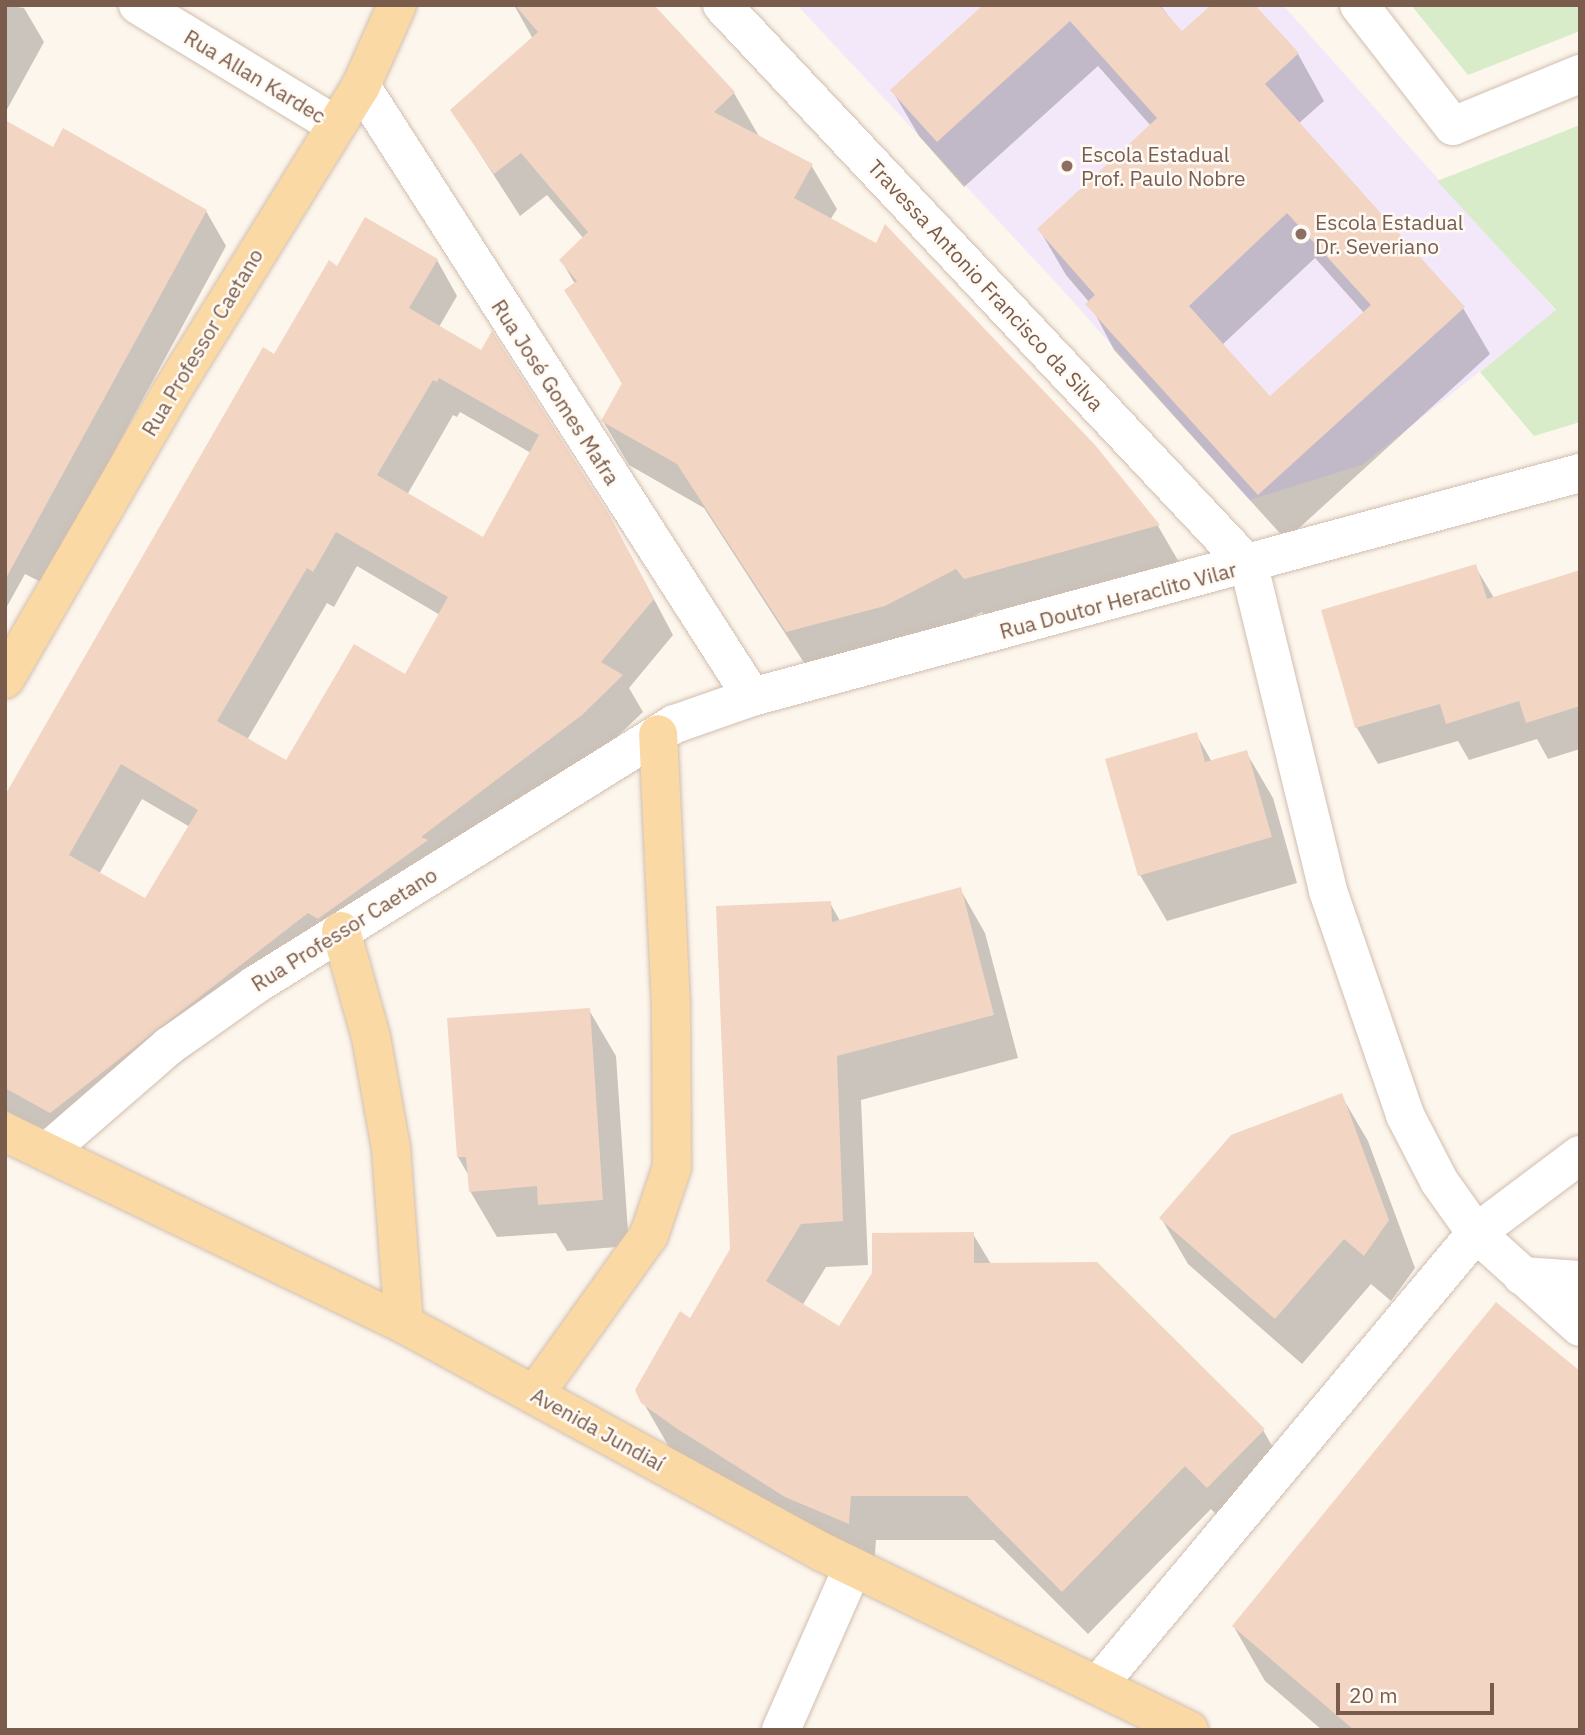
<!DOCTYPE html>
<html>
<head>
<meta charset="utf-8">
<style>
	body { margin:0 }
	#map { position:relative; width:1585px; height:1735px; overflow:hidden; background:#fdf6ec; font-family:"IBM Plex Sans",sans-serif }
	div>[style] { position:absolute }
	.education>* { inset:0; background:#f3e8fa }
	.green>* { inset:0; background:#d8ecc9 }
	.shadow>* { inset:0; background:#0003 }
	.building>* { inset:0; background:#f3d5c3 }
	.roads { filter:drop-shadow(0 0 2px #d1beb0) drop-shadow(0 0 2px #d1beb0) }
	.minor>* { height:38px; margin:-19px; padding:0 19px; transform-origin:19px; border-radius:19px; background:#fff }
	.major>* { height:38px; margin:-19px; padding:0 19px; transform-origin:19px; border-radius:19px; background:#fbd9a5 }
	.dots>* { width:19px; height:19px; translate:-50% -50%; box-sizing:border-box; border:4px solid #fffaf3; border-radius:50% }
	span { translate:-50% -50%; white-space:nowrap; text-align:center; line-height:1.15; -webkit-text-stroke:5px #fffaf3; paint-order:stroke }
	.street-label { font-size:21px; color:#7a5c4d }
	.education-label { font-size:21px; color:#785e54 }
	.left { translate:0 -50%; text-align:left }
	.frame { position:absolute; inset:0; border:7px solid #7a5c4d; pointer-events:none }
	.scale { position:absolute; left:1336px; top:1683px; width:158px; height:32px; box-sizing:border-box; border:4px solid #7a5c4d; border-top:0; padding-left:9px; font-size:21px; line-height:24px; white-space:nowrap; color:#7a5c4d; -webkit-text-stroke:5px #fffaf3; paint-order:stroke }
</style>
</head>
<body>
<div id="map">
	<div class="education">
		<i style="clip-path:polygon(797px 5px,1283px 5px,1556px 311px,1362px 465px,1249px 500px,1060px 287px)"></i>
	</div>
	<div class="green">
		<i style="clip-path:polygon(1411px 5px,1580px 5px,1580px 31px,1468px 75px)"></i>
		<i style="clip-path:polygon(1580px 125px,1580px 422px,1534px 436px,1480px 372px,1556px 310px,1437px 181px)"></i>
	</div>
	<div class="shadow">
		<i style="clip-path:polygon(5px 5px,24px 8px,44px 42px,5px 113px)"></i>
		<i style="clip-path:polygon(514px 5px,651px 5px,734px 93px,760px 138px,811px 165px,837px 209px,830px 220px,1093px 446px,1158px 526px,1183px 569px,990px 622px,982px 612px,910px 649px,812px 675px,704px 508px,629px 465px,603px 421px,623px 385px,566px 290px,575px 284px,561px 260px,584px 239px,547px 195px,520px 216px,452px 110px,533px 39px)"></i>
		<i style="clip-path:polygon(evenodd,986px 5px,1160px 5px,1182px 33px,1253px 5px,1298px 54px,1324px 101px,1298px 124px,1463px 308px,1490px 354px,1286px 540px,1114px 350px,1089px 302px,1066px 275px,1039px 229px,1151px 126px,1098px 66px,964px 187px,919px 136px,892px 90px,986px 5px,1315px 258px,1364px 313px,1270px 399px,1222px 345px,1315px 258px)"></i>
		<i style="clip-path:polygon(5px 122px,53px 150px,206px 211px,226px 246px,43px 583px,25px 574px,5px 610px)"></i>
		<i style="clip-path:polygon(evenodd,437px 260px,457px 296px,439px 327px,482px 353px,630px 554px,673px 635px,629px 688px,643px 712px,602px 751px,329px 948px,71px 1147px,5px 1110px,5px 796px,275px 356px,338px 268px,437px 260px,460px 412px,531px 453px,483px 540px,407px 495px,453px 415px,457px 417px,460px 412px,437px 260px,357px 566px,440px 615px,406px 677px,287px 762px,247px 740px,327px 603px,334px 607px,357px 566px,437px 260px,142px 799px,190px 827px,145px 900px,99px 874px,142px 799px)"></i>
		<i style="clip-path:polygon(1475px 566px,1494px 598px,1580px 572px,1580px 749px,1548px 759px,1537px 739px,1469px 760px,1458px 741px,1378px 764px,1357px 728px,1323px 611px)"></i>
		<i style="clip-path:polygon(1196px 734px,1212px 762px,1246px 752px,1273px 798px,1297px 883px,1167px 921px,1140px 875px)"></i>
		<i style="clip-path:polygon(960px 889px,985px 933px,1018px 1058px,861px 1100px,868px 1265px,826px 1267px,802px 1306px,840px 1329px,973px 1234px,991px 1264px,1263px 1430px,1288px 1474px,1233px 1531px,1211px 1509px,1088px 1634px,994px 1540px,876px 1540px,874px 1567px,669px 1447px,643px 1402px,731px 1249px,830px 903px,840px 921px)"></i>
		<i style="clip-path:polygon(589px 1010px,616px 1056px,629px 1246px,567px 1251px,556px 1233px,497px 1237px,470px 1191px,469px 1176px,458px 1157px)"></i>
		<i style="clip-path:polygon(1341px 1095px,1368px 1141px,1415px 1268px,1391px 1301px,1371px 1284px,1302px 1364px,1188px 1264px,1161px 1218px)"></i>
		<i style="clip-path:polygon(1234px 1627px,1580px 1730px,1322px 1730px,1265px 1681px)"></i>
	</div>
	<div class="building">
		<i style="clip-path:polygon(515px 5px,654px 5px,735px 92px,714px 112px,813px 164px,794px 198px,876px 243px,885px 224px,1095px 445px,1160px 525px,964px 579px,956px 569px,885px 606px,786px 632px,677px 464px,601px 421px,622px 383px,564px 290px,577px 281px,559px 260px,588px 232px,521px 153px,494px 174px,450px 110px,538px 32px)"></i>
		<i style="clip-path:polygon(evenodd,983px 5px,1159px 5px,1182px 31px,1211px 5px,1255px 5px,1299px 53px,1265px 84px,1465px 307px,1258px 495px,1085px 304px,1095px 295px,1037px 229px,1157px 118px,1070px 21px,937px 142px,890px 90px,983px 5px,1287px 213px,1371px 305px,1270px 396px,1189px 306px,1287px 213px)"></i>
		<i style="clip-path:polygon(5px 120px,53px 147px,63px 128px,207px 210px,5px 580px)"></i>
		<i style="clip-path:polygon(evenodd,365px 217px,438px 259px,409px 308px,481px 350px,492px 331px,610px 516px,654px 599px,601px 662px,623px 675px,582px 715px,421px 837px,428px 840px,318px 919px,308px 913px,50px 1113px,5px 1088px,5px 795px,263px 347px,274px 354px,329px 260px,337px 266px,365px 217px,439px 378px,539px 435px,483px 537px,377px 475px,433px 380px,437px 382px,439px 378px,365px 217px,336px 532px,448px 597px,405px 674px,354px 644px,286px 760px,217px 721px,307px 568px,313px 572px,336px 532px,365px 217px,121px 764px,198px 810px,145px 898px,69px 855px,121px 764px)"></i>
		<i style="clip-path:polygon(1476px 564px,1487px 599px,1580px 570px,1580px 706px,1526px 723px,1519px 701px,1446px 724px,1440px 704px,1355px 728px,1321px 610px)"></i>
		<i style="clip-path:polygon(1197px 732px,1205px 762px,1247px 750px,1272px 837px,1138px 876px,1105px 759px)"></i>
		<i style="clip-path:polygon(961px 887px,994px 1015px,837px 1056px,843px 1221px,801px 1224px,766px 1281px,839px 1326px,872px 1273px,872px 1233px,974px 1232px,974px 1263px,1097px 1262px,1265px 1429px,1207px 1488px,1185px 1466px,1062px 1592px,967px 1496px,851px 1496px,849px 1524px,785px 1497px,676px 1428px,641px 1403px,635px 1390px,680px 1311px,690px 1318px,730px 1249px,716px 906px,831px 901px,832px 922px)"></i>
		<i style="clip-path:polygon(590px 1008px,603px 1200px,538px 1205px,537px 1186px,469px 1192px,466px 1157px,457px 1157px,447px 1018px)"></i>
		<i style="clip-path:polygon(1342px 1093px,1389px 1220px,1364px 1256px,1344px 1239px,1275px 1319px,1159px 1218px,1231px 1135px)"></i>
		<i style="clip-path:polygon(1496px 1302px,1580px 1371px,1580px 1730px,1354px 1730px,1232px 1626px)"></i>
	</div>
	<div class="roads">
		<div class="minor">
			<i style="left:138px;top:5px;width:231px;rotate:31.3deg"></i>
			<i style="left:722px;top:5px;width:770px;rotate:46.79deg"></i>
			<i style="left:1249px;top:566px;width:334px;rotate:76.3deg"></i>
			<i style="left:1328px;top:891px;width:237px;rotate:71deg"></i>
			<i style="left:1405px;top:1115px;width:74px;rotate:62.7deg"></i>
			<i style="left:1439px;top:1181px;width:64px;rotate:54.6deg"></i>
			<i style="left:1476px;top:1233px;width:140px;rotate:42.1deg"></i>
			<i style="left:1359px;top:5px;width:153px;rotate:52.2deg"></i>
			<i style="left:1453px;top:126px;width:137px;rotate:-22.3deg"></i>
			<i style="left:361px;top:86px;width:725px;rotate:57.38deg"></i>
			<i style="left:49px;top:1150px;width:159px;rotate:-40.9deg"></i>
			<i style="left:169px;top:1046px;width:105px;rotate:-35.3deg"></i>
			<i style="left:255px;top:985px;width:494px;rotate:-31.9deg"></i>
			<i style="left:675px;top:724px;width:82px;rotate:-19.3deg"></i>
			<i style="left:752px;top:697px;width:858px;rotate:-15.14deg"></i>
			<i style="left:1522px;top:1276px;width:58px;rotate:3.9deg"></i>
			<i style="left:1098px;top:1685px;width:589px;rotate:-50.09deg"></i>
			<i style="left:1476px;top:1233px;width:130px;rotate:-36.9deg"></i>
			<i style="left:781px;top:1730px;width:178px;rotate:-66.2deg"></i>
		</div>
		<div class="major">
			<i style="left:5px;top:679px;width:329px;rotate:-59.9deg"></i>
			<i style="left:170px;top:394px;width:362px;rotate:-58.2deg"></i>
			<i style="left:361px;top:86px;width:89px;rotate:-66deg"></i>
			<i style="left:341px;top:931px;width:110px;rotate:74.2deg"></i>
			<i style="left:371px;top:1037px;width:113px;rotate:79.8deg"></i>
			<i style="left:391px;top:1148px;width:176px;rotate:85.8deg"></i>
			<i style="left:5px;top:1132px;width:443px;rotate:25.7deg"></i>
			<i style="left:404px;top:1324px;width:476px;rotate:28.6deg"></i>
			<i style="left:822px;top:1552px;width:408px;rotate:25.9deg"></i>
			<i style="left:535px;top:1394px;width:196px;rotate:-54.4deg"></i>
			<i style="left:649px;top:1235px;width:72px;rotate:-71.3deg"></i>
			<i style="left:672px;top:1167px;width:160px;rotate:-90.4deg"></i>
			<i style="left:671px;top:1007px;width:273px;rotate:-92.7deg"></i>
		</div>
	</div>
	<div class="dots">
		<i style="left:1067px;top:166px;background:#8d6e63"></i>
		<i style="left:1301px;top:234px;background:#8d6e63"></i>
	</div>
	<div class="street-label">
		<span style="left:255px;top:76px;rotate:31deg">Rua Allan Kardec</span>
		<span style="left:986px;top:285px;rotate:47deg">Travessa Antonio Francisco da Silva</span>
		<span style="left:202px;top:342px;rotate:-59deg">Rua Professor Caetano</span>
		<span style="left:556px;top:392px;rotate:57deg">Rua José Gomes Mafra</span>
		<span style="left:1118px;top:600px;rotate:-15deg">Rua Doutor Heraclito Vilar</span>
		<span style="left:344px;top:929px;rotate:-32deg">Rua Professor Caetano</span>
		<span style="left:598px;top:1429px;rotate:29deg">Avenida Jundiaí</span>
	</div>
	<div class="education-label">
		<span class="left" style="left:1081px;top:166px">Escola Estadual<br>Prof. Paulo Nobre</span>
		<span class="left" style="left:1315px;top:234px">Escola Estadual<br>Dr. Severiano</span>
	</div>
	<div class="frame"></div>
	<div class="scale">20 m</div>
</div>
</body>
</html>
